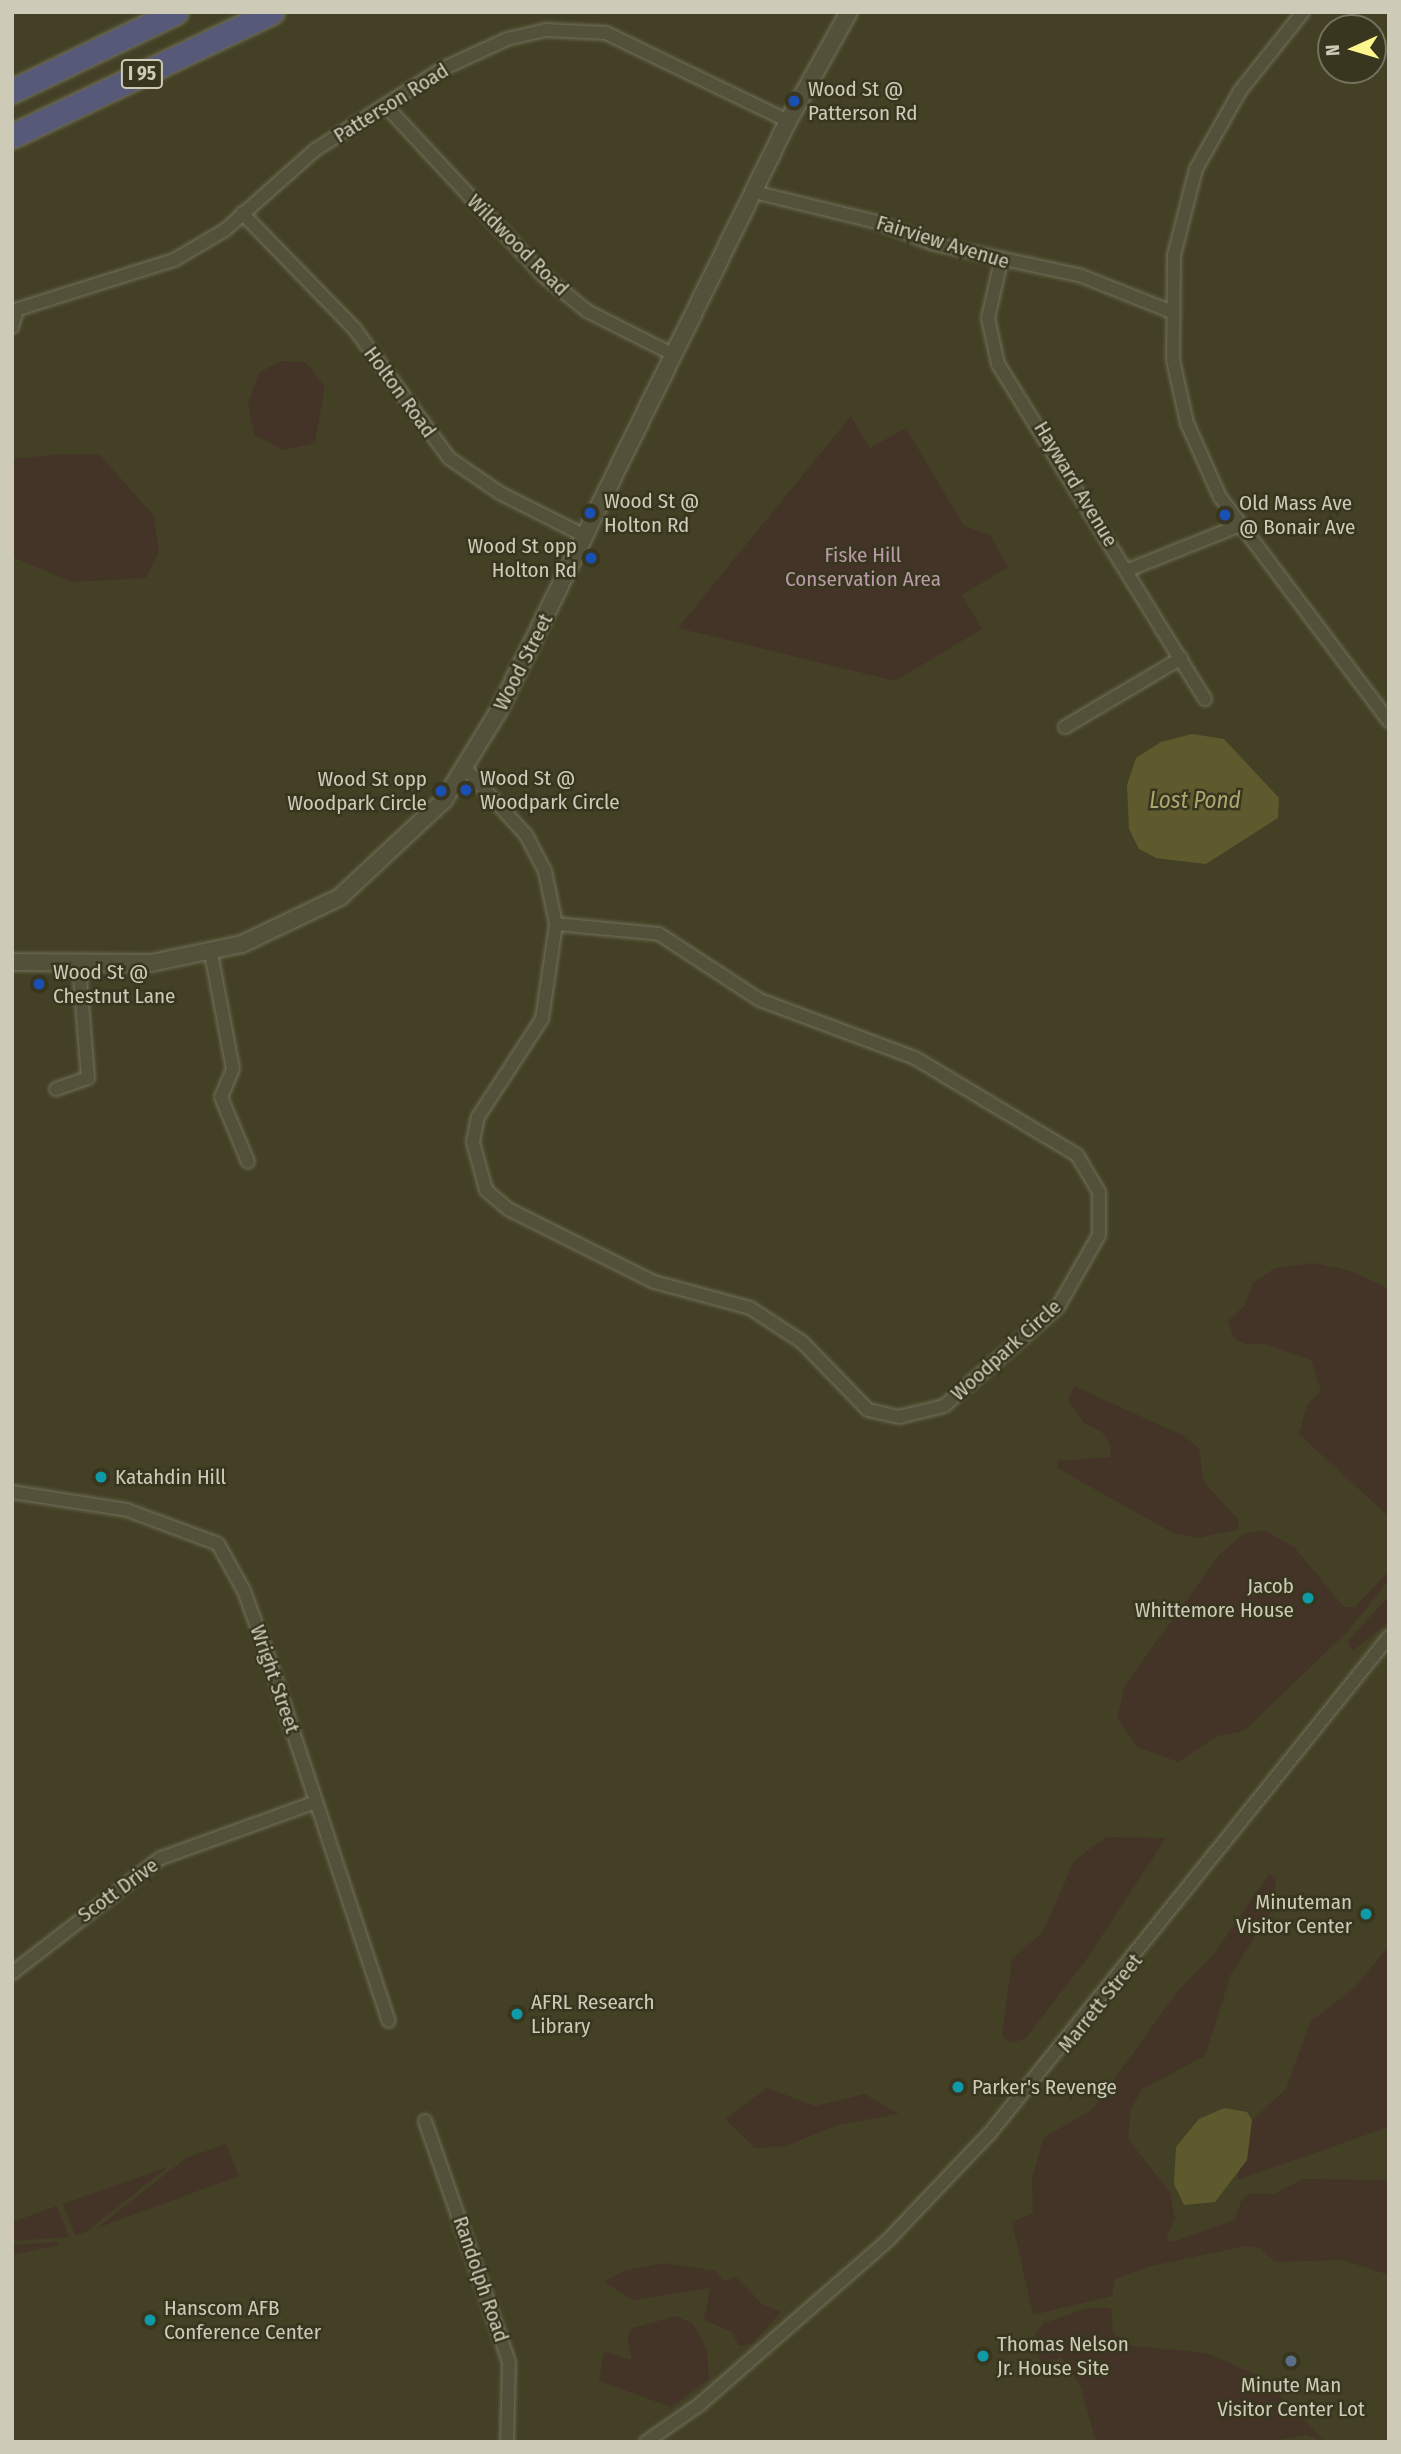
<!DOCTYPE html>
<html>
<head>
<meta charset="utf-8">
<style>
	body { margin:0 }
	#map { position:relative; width:1401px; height:2454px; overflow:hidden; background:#434025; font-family:"Fira Sans Condensed",sans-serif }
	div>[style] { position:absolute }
	.green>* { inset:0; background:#443428 }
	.water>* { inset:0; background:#5e5a2e }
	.roads { filter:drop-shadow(0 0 2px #73715b) drop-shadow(0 0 2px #73715b) }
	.minor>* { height:12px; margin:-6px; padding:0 6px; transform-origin:6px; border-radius:6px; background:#53513a }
	.tertiary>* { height:16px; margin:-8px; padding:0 8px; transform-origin:8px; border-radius:8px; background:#53513a }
	.motorway>* { height:23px; margin:-11.5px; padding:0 11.5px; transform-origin:11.5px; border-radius:11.5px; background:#575979 }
	.dots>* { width:19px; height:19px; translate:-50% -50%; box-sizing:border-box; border:4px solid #38361f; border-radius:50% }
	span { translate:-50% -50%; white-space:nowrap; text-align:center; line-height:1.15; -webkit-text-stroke:5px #38361f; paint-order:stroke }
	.shield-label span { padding:2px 5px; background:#38361f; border:2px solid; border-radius:5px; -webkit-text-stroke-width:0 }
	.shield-label { font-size:19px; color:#cdcbb7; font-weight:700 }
	.poi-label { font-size:21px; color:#cdcbb7 }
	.left { translate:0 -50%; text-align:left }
	.right { translate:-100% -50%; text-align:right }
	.street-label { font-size:21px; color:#cdcbb7 }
	.park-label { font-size:21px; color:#bb99a8 }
	.water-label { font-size:23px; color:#ada76f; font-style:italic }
	.frame { position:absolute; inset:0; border:14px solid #cdcbb7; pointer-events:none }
	.north { position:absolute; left:1317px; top:14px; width:70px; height:70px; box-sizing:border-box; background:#38361f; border:2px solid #74725c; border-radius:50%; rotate:266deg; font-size:19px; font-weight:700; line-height:28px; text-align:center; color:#cdcbb7 }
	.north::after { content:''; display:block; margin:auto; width:24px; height:32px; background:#fcf68c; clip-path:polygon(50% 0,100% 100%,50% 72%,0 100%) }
</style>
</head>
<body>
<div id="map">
	<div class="green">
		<i style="clip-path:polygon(280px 361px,305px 362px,325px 387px,315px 443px,283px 450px,254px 435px,248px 403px,259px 373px)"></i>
		<i style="clip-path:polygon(851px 416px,870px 448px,906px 428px,964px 526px,990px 535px,1008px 567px,962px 595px,982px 629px,895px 681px,678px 628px)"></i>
		<i style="clip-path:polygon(64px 454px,100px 455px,154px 516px,159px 552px,146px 578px,72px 582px,12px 557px,12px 459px)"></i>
		<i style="clip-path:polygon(1313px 1263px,1351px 1271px,1389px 1289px,1389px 1517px,1299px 1434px,1307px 1405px,1321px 1391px,1311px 1360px,1265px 1344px,1245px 1344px,1234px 1338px,1228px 1321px,1245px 1305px,1253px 1283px,1275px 1268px)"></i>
		<i style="clip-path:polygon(1074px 1386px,1186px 1437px,1199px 1449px,1204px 1482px,1238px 1519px,1239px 1529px,1198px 1538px,1173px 1533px,1057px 1468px,1057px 1461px,1110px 1457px,1111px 1446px,1102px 1432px,1084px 1423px,1068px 1400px)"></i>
		<i style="clip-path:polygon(1264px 1530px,1294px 1547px,1344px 1607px,1355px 1607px,1389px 1571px,1389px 1580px,1348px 1631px,1244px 1731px,1218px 1736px,1178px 1762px,1137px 1747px,1117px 1718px,1125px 1685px,1220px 1554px,1244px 1534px)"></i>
		<i style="clip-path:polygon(1389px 1596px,1389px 1622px,1352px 1651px,1348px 1641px)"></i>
		<i style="clip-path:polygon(1106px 1837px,1166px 1838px,1086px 1960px,1025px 2039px,1010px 2043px,1002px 2035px,1012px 1959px,1043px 1932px,1074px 1861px)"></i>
		<i style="clip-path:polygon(1269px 1874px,1276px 1879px,1273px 1909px,1231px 1974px,1205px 2056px,1142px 2089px,1131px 2109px,1128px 2139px,1170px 2192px,1175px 2219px,1166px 2238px,1172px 2242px,1235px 2220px,1241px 2201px,1251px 2193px,1275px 2194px,1302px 2179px,1389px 2180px,1389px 2275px,1343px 2260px,1275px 2262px,1260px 2248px,1246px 2246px,1151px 2266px,1115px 2279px,1112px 2296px,1033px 2315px,1012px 2222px,1033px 2213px,1032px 2180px,1043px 2138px,1092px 2110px,1177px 1992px,1214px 1954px)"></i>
		<i style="clip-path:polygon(1389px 1946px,1389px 2127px,1237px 2180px,1252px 2120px,1286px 2089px,1310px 2022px,1354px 1988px)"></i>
		<i style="clip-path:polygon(767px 2088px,815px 2106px,865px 2094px,899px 2114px,837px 2125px,786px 2146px,755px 2148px,725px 2119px)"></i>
		<i style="clip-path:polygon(226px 2144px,239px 2176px,97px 2228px,186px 2158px)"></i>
		<i style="clip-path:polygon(168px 2167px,86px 2232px,75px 2235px,63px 2204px)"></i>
		<i style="clip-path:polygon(57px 2206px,69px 2237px,12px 2241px,12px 2222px)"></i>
		<i style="clip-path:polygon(12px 2245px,58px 2242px,59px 2245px,12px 2255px)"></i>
		<i style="clip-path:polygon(664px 2263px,716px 2271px,723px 2281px,736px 2277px,762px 2304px,781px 2312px,751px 2344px,739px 2346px,732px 2332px,704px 2320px,710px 2288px,633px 2300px,604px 2282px,623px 2271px)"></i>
		<i style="clip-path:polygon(1088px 2308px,1111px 2308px,1113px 2332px,1124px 2345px,1207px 2353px,1261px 2377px,1324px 2440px,1305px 2435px,1270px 2442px,1096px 2442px,1081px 2387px,1061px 2357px,1041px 2364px,1035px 2335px,1044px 2323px)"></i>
		<i style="clip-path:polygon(676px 2316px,693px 2324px,707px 2350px,709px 2379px,671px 2407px,599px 2381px,604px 2352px,632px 2360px,627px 2337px,632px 2328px)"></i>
	</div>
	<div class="water">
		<i style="clip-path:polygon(1192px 734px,1224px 739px,1279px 798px,1278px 818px,1206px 864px,1156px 858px,1139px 849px,1129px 829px,1127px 785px,1136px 758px,1161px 742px)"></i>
		<i style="clip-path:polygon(1224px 2108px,1247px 2112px,1252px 2120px,1247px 2160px,1215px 2202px,1184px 2205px,1174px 2184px,1176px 2147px,1199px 2119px)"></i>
	</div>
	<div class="roads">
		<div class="minor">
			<i style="left:1303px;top:12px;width:101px;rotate:128.6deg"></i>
			<i style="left:1240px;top:91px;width:90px;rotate:119.4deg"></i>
			<i style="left:1196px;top:169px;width:89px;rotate:104.3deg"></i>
			<i style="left:1174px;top:255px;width:105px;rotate:90.5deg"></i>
			<i style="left:1173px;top:360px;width:65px;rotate:77.5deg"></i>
			<i style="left:1187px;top:423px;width:81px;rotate:66deg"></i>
			<i style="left:1220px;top:497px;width:281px;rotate:53deg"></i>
			<i style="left:385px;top:105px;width:233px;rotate:47.1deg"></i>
			<i style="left:544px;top:276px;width:55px;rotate:39.1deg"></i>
			<i style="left:587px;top:311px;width:97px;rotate:26.8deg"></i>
			<i style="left:754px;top:192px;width:127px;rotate:13.7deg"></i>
			<i style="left:877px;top:222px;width:61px;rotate:21.1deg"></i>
			<i style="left:934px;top:244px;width:148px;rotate:12.1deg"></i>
			<i style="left:1079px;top:275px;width:98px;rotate:21.6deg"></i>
			<i style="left:242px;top:213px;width:161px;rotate:45.8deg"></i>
			<i style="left:354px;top:328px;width:161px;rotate:53.8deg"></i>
			<i style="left:449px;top:458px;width:62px;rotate:34.5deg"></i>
			<i style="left:500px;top:493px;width:95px;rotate:26.8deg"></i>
			<i style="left:1001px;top:261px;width:58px;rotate:102.8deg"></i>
			<i style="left:988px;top:318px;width:47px;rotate:77.7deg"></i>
			<i style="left:998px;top:364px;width:394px;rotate:58.3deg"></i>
			<i style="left:12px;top:311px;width:170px;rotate:-17.5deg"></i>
			<i style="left:174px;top:260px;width:59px;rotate:-30.5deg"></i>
			<i style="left:225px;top:230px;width:120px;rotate:-41.6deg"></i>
			<i style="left:315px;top:150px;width:148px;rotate:-32.6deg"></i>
			<i style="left:440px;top:70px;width:74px;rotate:-24.8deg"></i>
			<i style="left:507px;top:39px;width:39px;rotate:-13deg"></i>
			<i style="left:545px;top:30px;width:61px;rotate:2.8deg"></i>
			<i style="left:606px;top:33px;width:202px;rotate:25.8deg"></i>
			<i style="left:12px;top:327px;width:15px;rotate:-74deg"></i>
			<i style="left:1128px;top:570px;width:118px;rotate:-21.8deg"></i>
			<i style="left:1065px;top:727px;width:135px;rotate:-30.7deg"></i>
			<i style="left:465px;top:768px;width:91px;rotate:47.7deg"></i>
			<i style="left:526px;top:835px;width:41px;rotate:62.2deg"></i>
			<i style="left:545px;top:871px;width:54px;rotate:78.3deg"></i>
			<i style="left:556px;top:924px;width:103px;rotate:5.5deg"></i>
			<i style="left:659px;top:934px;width:121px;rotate:33.2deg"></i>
			<i style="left:760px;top:1000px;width:165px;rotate:20.5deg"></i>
			<i style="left:915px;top:1058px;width:189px;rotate:30.9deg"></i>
			<i style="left:1077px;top:1155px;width:43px;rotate:59.3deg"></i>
			<i style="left:1099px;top:1192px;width:43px;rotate:90deg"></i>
			<i style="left:1099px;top:1235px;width:83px;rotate:119.7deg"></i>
			<i style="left:1058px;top:1307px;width:151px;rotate:139deg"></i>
			<i style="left:944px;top:1406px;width:46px;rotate:166.3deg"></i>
			<i style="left:899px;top:1417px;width:32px;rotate:-167deg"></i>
			<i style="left:868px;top:1410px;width:95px;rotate:-134.1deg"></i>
			<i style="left:802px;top:1342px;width:62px;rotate:-146.8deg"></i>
			<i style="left:750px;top:1308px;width:99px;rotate:-164.8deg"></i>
			<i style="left:654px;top:1282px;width:163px;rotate:-153.4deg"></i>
			<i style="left:508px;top:1209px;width:29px;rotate:-139deg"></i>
			<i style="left:486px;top:1190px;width:50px;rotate:-105.2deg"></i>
			<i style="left:473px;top:1142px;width:25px;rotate:-79deg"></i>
			<i style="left:478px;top:1117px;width:117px;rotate:-56.9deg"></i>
			<i style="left:542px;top:1019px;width:96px;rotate:-81.6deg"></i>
			<i style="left:211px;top:953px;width:118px;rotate:79.3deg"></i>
			<i style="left:233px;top:1069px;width:30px;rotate:113deg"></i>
			<i style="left:221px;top:1097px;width:70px;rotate:67.4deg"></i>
			<i style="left:56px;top:1089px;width:34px;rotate:-19deg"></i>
			<i style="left:88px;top:1078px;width:112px;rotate:-94.6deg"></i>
			<i style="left:12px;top:1492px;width:116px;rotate:8.9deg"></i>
			<i style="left:127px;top:1510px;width:97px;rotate:20.5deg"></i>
			<i style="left:218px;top:1544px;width:54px;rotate:61deg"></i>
			<i style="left:244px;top:1591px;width:76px;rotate:69.9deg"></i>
			<i style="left:270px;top:1662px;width:378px;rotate:71.7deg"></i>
			<i style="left:12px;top:1973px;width:188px;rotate:-37.7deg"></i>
			<i style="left:161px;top:1858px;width:165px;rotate:-19.9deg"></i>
			<i style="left:425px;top:2121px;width:255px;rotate:70.8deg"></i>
			<i style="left:509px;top:2362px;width:80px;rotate:91.4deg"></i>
			<i style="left:646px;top:2442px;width:65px;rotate:-34.9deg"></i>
			<i style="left:699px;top:2405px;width:252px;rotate:-41.1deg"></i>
			<i style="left:889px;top:2239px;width:146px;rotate:-46.4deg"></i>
			<i style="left:990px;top:2133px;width:637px;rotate:-51.19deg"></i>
		</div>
		<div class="tertiary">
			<i style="left:12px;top:962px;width:139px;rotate:0.4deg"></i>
			<i style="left:151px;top:963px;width:93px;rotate:-11.8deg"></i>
			<i style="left:242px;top:944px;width:109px;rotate:-25.6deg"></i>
			<i style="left:340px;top:897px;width:142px;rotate:-43deg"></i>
			<i style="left:444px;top:800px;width:103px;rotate:-58.5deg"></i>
			<i style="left:498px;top:712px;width:658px;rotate:-63.86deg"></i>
			<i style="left:788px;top:121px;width:125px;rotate:-60.8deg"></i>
		</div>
		<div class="motorway">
			<i style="left:12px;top:91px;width:182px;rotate:-25.7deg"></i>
			<i style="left:12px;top:136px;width:288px;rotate:-25.5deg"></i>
		</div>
	</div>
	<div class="dots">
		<i style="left:794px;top:101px;background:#1a4fb4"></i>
		<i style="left:590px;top:513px;background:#1a4fb4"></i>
		<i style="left:1225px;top:515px;background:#1a4fb4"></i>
		<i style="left:591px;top:558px;background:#1a4fb4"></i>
		<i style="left:466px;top:790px;background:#1a4fb4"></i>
		<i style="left:441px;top:791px;background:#1a4fb4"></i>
		<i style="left:39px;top:984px;background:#1a4fb4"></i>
		<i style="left:101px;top:1477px;background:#0f9aa8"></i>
		<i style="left:1308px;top:1598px;background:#0f9aa8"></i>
		<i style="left:1366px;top:1914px;background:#0f9aa8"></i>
		<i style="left:517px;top:2014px;background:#0f9aa8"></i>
		<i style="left:958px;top:2087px;background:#0f9aa8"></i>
		<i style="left:150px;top:2320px;background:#0f9aa8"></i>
		<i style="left:983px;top:2356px;background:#0f9aa8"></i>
		<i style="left:1291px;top:2361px;background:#5c6f8a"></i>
	</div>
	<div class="shield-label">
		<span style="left:142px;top:74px">I 95</span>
	</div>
	<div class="poi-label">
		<span class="left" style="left:808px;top:101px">Wood St @<br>Patterson Rd</span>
		<span class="left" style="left:604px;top:513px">Wood St @<br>Holton Rd</span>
		<span class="left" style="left:1239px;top:515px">Old Mass Ave<br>@ Bonair Ave</span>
		<span class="right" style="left:577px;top:558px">Wood St opp<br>Holton Rd</span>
		<span class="left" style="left:480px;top:790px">Wood St @<br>Woodpark Circle</span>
		<span class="right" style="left:427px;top:791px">Wood St opp<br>Woodpark Circle</span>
		<span class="left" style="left:53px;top:984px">Wood St @<br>Chestnut Lane</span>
		<span class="left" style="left:115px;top:1477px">Katahdin Hill</span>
		<span class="right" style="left:1294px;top:1598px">Jacob<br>Whittemore House</span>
		<span class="right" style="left:1352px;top:1914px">Minuteman<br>Visitor Center</span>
		<span class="left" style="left:531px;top:2014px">AFRL Research<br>Library</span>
		<span class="left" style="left:972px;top:2087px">Parker's Revenge</span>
		<span class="left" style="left:164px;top:2320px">Hanscom AFB<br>Conference Center</span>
		<span class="left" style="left:997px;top:2356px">Thomas Nelson<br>Jr. House Site</span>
		<span style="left:1291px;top:2397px">Minute Man<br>Visitor Center Lot</span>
	</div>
	<div class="street-label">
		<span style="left:391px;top:103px;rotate:-32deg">Patterson Road</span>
		<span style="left:943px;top:242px;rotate:17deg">Fairview Avenue</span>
		<span style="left:518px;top:245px;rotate:45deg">Wildwood Road</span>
		<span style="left:400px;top:392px;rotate:54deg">Holton Road</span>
		<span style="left:1076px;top:484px;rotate:59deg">Hayward Avenue</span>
		<span style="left:523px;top:662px;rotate:-63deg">Wood Street</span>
		<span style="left:1006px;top:1350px;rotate:-42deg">Woodpark Circle</span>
		<span style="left:275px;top:1679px;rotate:71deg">Wright Street</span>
		<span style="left:118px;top:1890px;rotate:-36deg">Scott Drive</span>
		<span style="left:1100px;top:2003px;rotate:-51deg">Marrett Street</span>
		<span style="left:481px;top:2279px;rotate:71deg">Randolph Road</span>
	</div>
	<div class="park-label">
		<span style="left:863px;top:567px">Fiske Hill<br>Conservation Area</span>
	</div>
	<div class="water-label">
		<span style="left:1195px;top:800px">Lost Pond</span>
	</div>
	<div class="frame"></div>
	<div class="north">N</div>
</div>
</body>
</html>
